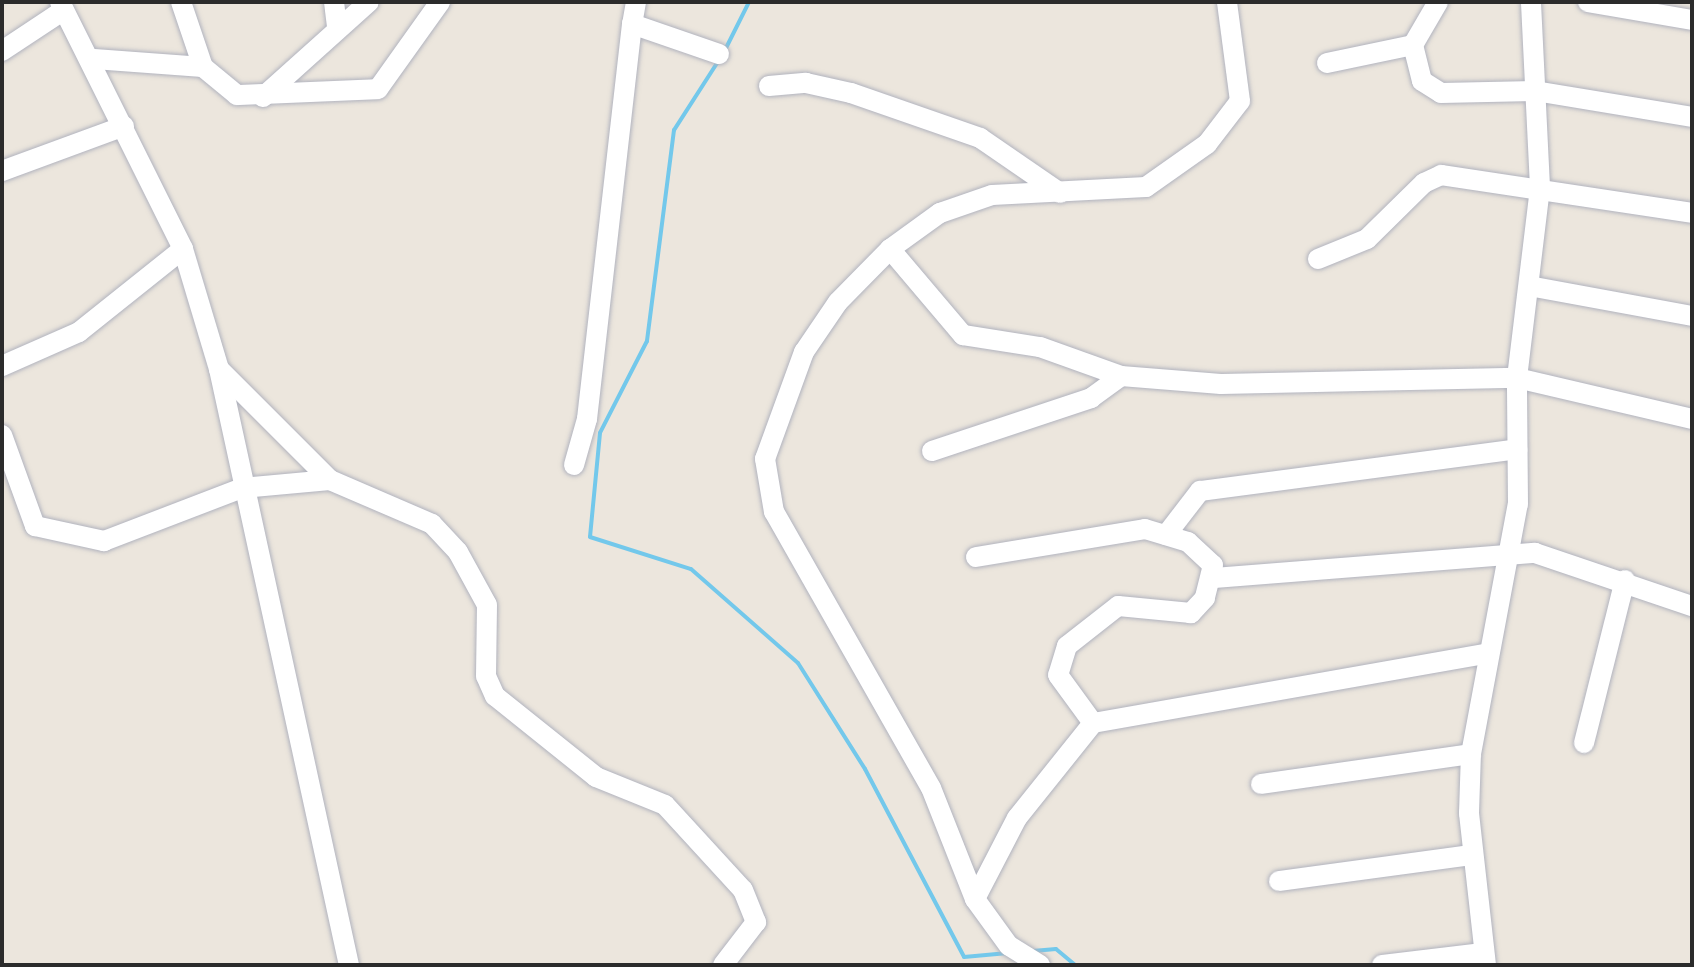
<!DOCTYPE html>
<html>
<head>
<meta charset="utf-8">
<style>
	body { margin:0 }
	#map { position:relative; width:1694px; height:967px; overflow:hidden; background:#ece6dd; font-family:Commissioner,sans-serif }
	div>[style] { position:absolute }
	.stream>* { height:4px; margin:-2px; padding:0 2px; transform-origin:2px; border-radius:2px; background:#73c8eb }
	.roads { filter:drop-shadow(0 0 2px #b1b3be) drop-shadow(0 0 2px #b1b3be) }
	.minor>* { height:20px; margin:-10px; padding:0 10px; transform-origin:10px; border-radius:10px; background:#fff }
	span { translate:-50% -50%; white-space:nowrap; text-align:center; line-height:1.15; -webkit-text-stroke:8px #fff; paint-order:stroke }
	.frame { position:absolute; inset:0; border:4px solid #2b2b2b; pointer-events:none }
</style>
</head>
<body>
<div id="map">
	<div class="stream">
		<i style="left:724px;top:52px;width:56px;rotate:-63.4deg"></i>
		<i style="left:719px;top:60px;width:83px;rotate:122.7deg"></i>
		<i style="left:674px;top:130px;width:213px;rotate:97.3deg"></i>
		<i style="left:647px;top:341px;width:103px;rotate:117.1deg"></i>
		<i style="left:600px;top:433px;width:104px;rotate:95.5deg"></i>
		<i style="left:590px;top:537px;width:106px;rotate:17.6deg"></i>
		<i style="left:691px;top:569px;width:142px;rotate:41.3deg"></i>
		<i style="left:798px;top:663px;width:125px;rotate:57.7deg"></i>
		<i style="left:865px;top:769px;width:212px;rotate:62.2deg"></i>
		<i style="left:964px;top:957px;width:44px;rotate:-5.2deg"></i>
		<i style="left:1033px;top:951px;width:23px;rotate:-5deg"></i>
		<i style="left:1056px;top:949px;width:25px;rotate:40deg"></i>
	</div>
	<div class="roads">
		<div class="minor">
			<i style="left:60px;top:2px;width:276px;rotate:63.5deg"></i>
			<i style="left:183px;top:249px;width:125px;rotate:73.3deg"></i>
			<i style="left:219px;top:369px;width:610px;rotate:77.7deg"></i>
			<i style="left:181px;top:2px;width:69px;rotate:71.3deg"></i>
			<i style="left:334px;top:2px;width:25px;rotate:83deg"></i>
			<i style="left:636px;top:2px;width:22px;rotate:100deg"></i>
			<i style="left:632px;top:24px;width:92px;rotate:19deg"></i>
			<i style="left:1588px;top:2px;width:106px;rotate:9.8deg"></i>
			<i style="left:1413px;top:45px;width:37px;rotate:76deg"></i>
			<i style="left:1422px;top:81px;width:22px;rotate:32deg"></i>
			<i style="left:1441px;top:93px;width:94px;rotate:-1.2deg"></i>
			<i style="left:1535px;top:91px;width:159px;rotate:9.4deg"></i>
			<i style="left:2px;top:51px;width:74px;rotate:-33.5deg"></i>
			<i style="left:94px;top:59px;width:109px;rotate:4.2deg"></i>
			<i style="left:203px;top:67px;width:44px;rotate:39.5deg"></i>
			<i style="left:237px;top:95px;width:141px;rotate:-2.4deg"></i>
			<i style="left:378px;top:89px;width:107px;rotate:-54.5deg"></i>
			<i style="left:1327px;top:63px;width:88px;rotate:-11.8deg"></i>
			<i style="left:1413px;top:45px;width:50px;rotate:-59.8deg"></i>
			<i style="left:769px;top:86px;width:37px;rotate:-5deg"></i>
			<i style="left:806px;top:83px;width:46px;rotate:12.5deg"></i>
			<i style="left:851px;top:93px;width:137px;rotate:19.2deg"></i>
			<i style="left:980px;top:138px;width:97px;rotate:34.5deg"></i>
			<i style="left:263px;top:97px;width:142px;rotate:-41.9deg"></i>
			<i style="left:2px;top:171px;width:130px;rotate:-20.2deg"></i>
			<i style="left:890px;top:249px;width:113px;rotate:49.7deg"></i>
			<i style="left:963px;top:335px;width:78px;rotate:8.9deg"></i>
			<i style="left:1040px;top:347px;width:86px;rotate:19.7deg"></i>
			<i style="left:1121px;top:376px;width:100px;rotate:4.6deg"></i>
			<i style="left:1221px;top:384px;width:296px;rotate:-1.2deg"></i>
			<i style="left:1517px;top:378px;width:180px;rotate:13.2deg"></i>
			<i style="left:1318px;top:259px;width:53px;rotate:-22.2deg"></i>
			<i style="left:1367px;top:239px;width:80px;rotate:-44.5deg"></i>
			<i style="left:1424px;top:183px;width:19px;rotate:-25deg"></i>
			<i style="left:1441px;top:175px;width:254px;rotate:8.6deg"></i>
			<i style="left:1529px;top:286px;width:166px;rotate:10.4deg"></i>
			<i style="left:2px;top:366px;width:84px;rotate:-23.8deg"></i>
			<i style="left:79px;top:332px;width:133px;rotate:-38.6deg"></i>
			<i style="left:219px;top:369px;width:157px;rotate:45deg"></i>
			<i style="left:330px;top:480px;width:111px;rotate:23.3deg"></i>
			<i style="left:432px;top:524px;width:38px;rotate:47deg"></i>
			<i style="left:458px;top:552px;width:60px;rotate:61.3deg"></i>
			<i style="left:487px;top:605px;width:71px;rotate:90.8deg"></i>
			<i style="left:486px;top:676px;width:22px;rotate:66deg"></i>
			<i style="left:495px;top:696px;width:129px;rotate:38.7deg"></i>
			<i style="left:596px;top:777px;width:74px;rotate:22.1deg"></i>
			<i style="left:665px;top:805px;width:115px;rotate:47.5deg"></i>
			<i style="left:743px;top:890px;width:35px;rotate:68deg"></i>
			<i style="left:756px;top:922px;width:54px;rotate:127.5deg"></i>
			<i style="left:2px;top:435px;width:97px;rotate:70.1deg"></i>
			<i style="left:35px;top:526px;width:71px;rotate:12.3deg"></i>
			<i style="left:104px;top:541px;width:148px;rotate:-21deg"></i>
			<i style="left:242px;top:488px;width:88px;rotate:-5.2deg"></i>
			<i style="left:932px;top:451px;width:168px;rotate:-18.4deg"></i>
			<i style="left:1091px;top:398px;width:37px;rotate:-36deg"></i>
			<i style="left:574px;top:465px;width:48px;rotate:-74.2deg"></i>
			<i style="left:587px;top:419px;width:398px;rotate:-83.5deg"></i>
			<i style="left:1166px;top:535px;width:56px;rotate:-52.3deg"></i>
			<i style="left:1200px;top:491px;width:320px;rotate:-7.5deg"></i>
			<i style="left:976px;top:557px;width:171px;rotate:-9.4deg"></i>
			<i style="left:1145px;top:529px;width:45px;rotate:16.8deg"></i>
			<i style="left:1188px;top:542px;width:34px;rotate:43deg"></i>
			<i style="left:1213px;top:565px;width:34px;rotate:104deg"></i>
			<i style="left:1205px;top:598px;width:21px;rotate:133deg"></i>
			<i style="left:1191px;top:613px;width:73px;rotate:-174.5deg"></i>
			<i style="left:1118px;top:606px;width:65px;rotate:141.9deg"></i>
			<i style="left:1067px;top:646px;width:30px;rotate:107deg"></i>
			<i style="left:1058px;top:675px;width:59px;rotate:53.9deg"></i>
			<i style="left:1214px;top:578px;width:322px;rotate:-4.5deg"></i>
			<i style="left:1535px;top:553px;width:166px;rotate:18.7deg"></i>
			<i style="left:1584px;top:743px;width:168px;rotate:-75.9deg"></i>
			<i style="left:1261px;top:784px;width:212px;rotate:-8.1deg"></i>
			<i style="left:1279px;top:881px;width:195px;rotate:-7.7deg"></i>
			<i style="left:975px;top:899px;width:91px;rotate:-62.6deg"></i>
			<i style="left:1017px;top:818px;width:122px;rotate:-51.3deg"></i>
			<i style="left:1093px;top:723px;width:401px;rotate:-10deg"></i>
			<i style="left:1040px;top:965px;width:36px;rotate:-148deg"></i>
			<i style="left:1009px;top:946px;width:58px;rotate:-125.9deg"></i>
			<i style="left:975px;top:899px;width:119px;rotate:-111.6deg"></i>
			<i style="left:931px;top:788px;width:318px;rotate:-119.6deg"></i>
			<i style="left:774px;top:512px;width:54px;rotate:-99.6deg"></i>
			<i style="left:765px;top:459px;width:114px;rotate:-70deg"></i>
			<i style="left:804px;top:352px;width:60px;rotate:-55.8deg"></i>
			<i style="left:838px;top:302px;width:74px;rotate:-45.5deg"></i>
			<i style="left:890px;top:249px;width:62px;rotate:-35.8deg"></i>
			<i style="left:940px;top:213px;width:55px;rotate:-19.1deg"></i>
			<i style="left:992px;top:195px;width:154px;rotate:-3deg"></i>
			<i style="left:1146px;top:187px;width:75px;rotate:-35.2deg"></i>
			<i style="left:1207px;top:144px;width:54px;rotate:-52.5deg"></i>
			<i style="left:1240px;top:101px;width:100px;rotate:-97.5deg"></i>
			<i style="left:1382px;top:965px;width:102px;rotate:-6.8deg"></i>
			<i style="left:1486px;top:965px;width:153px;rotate:-96.4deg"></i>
			<i style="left:1469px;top:813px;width:59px;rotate:-88.1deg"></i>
			<i style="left:1471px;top:754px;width:254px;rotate:-79.4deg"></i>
			<i style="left:1518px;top:504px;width:126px;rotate:-90.5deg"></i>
			<i style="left:1517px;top:378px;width:192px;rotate:-83.1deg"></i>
			<i style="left:1540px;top:187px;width:185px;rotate:-92.8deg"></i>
		</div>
	</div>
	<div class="frame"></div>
</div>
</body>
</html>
